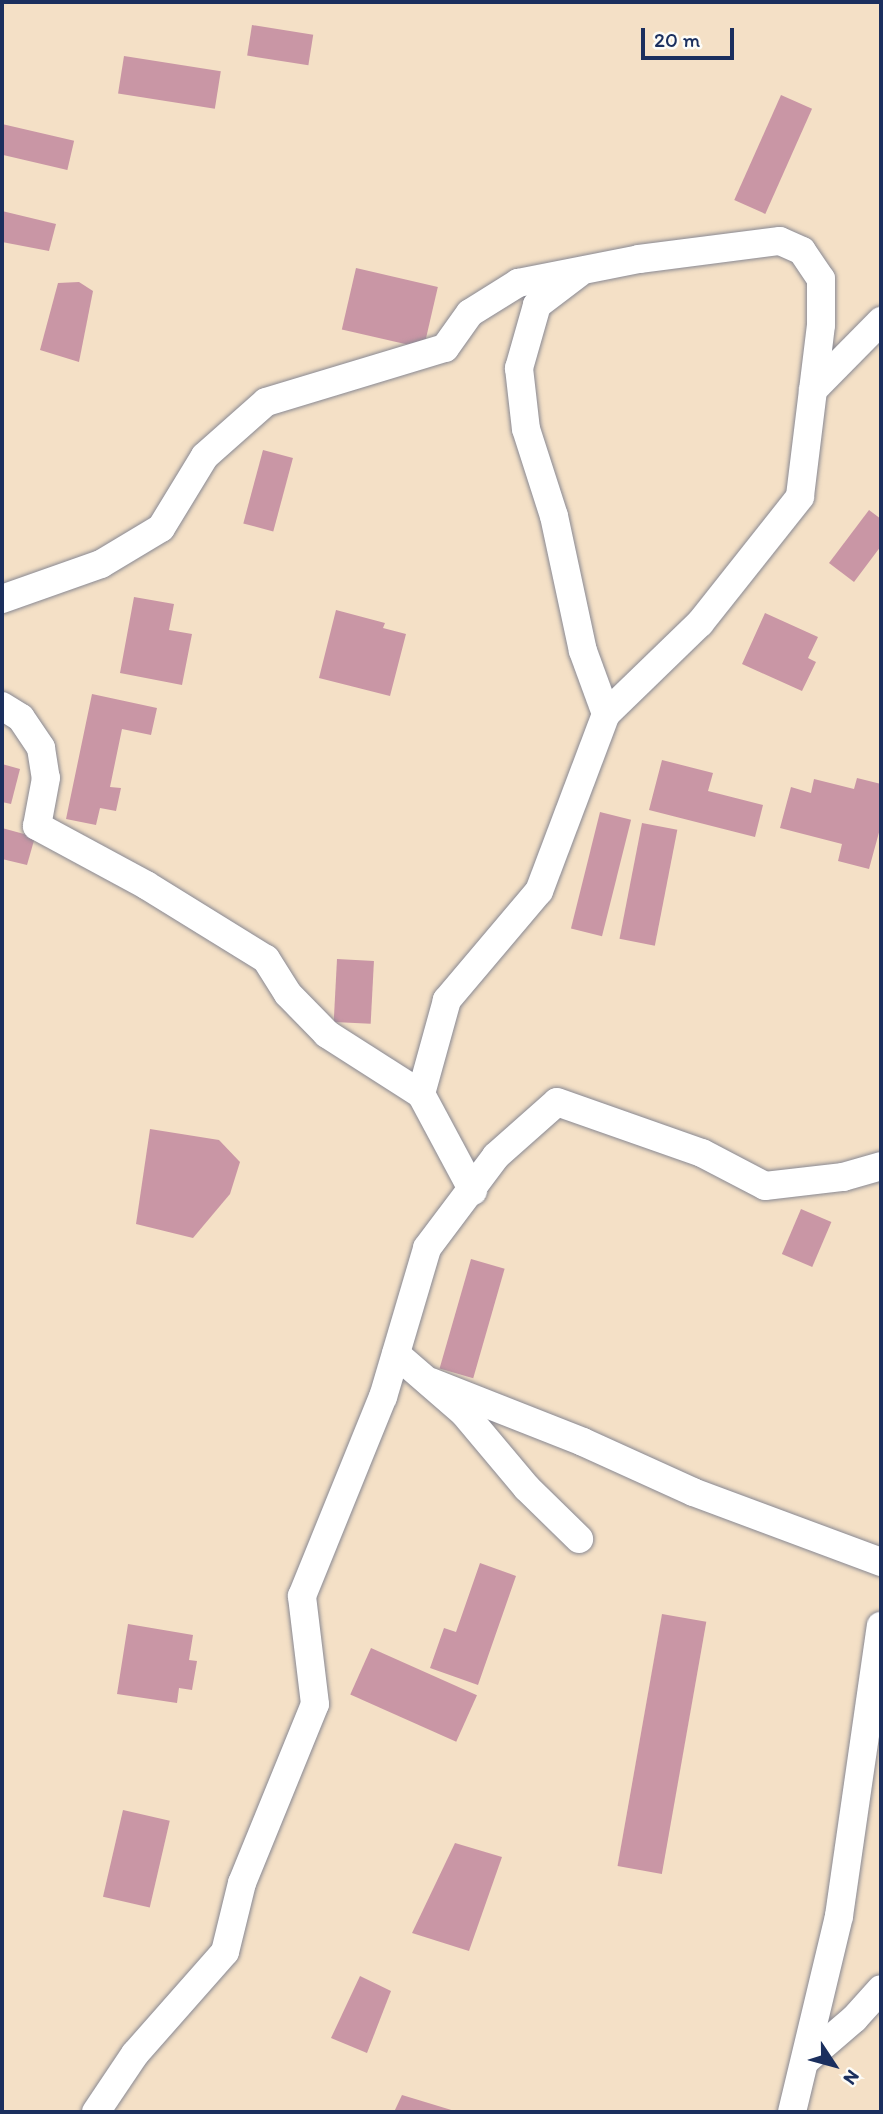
<!DOCTYPE html>
<html>
<head>
<meta charset="utf-8">
<style>
	body { margin:0 }
	#map { position:relative; width:883px; height:2114px; overflow:hidden; background:#f4e0c6; font-family:Itim,sans-serif }
	div>[style] { position:absolute }
	.building>* { inset:0; background:#c996a5; transform-origin:0 0 }
	.roads { filter:drop-shadow(0 0 2px #888892) drop-shadow(0 0 2px #888892) }
	.minor>* { height:28px; margin:-14px; padding:0 14px; transform-origin:14px; border-radius:14px; background:#fff }
	span { translate:-50% -50%; white-space:nowrap; text-align:center; line-height:1.15; -webkit-text-stroke:5px #fdfcf7; paint-order:stroke }
	.frame { position:absolute; inset:0; border:4px solid #1b2f5e; pointer-events:none }
	.north { position:absolute; left:799px; top:2030px; width:70px; height:70px; -webkit-text-stroke:5px #fdfcf7; paint-order:stroke; rotate:126deg; font-size:19px; font-weight:700; line-height:28px; text-align:center; color:#1b2f5e }
	.north::after { content:''; display:block; margin:auto; width:24px; height:32px; background:#1b2f5e; clip-path:polygon(50% 0,100% 100%,50% 72%,0 100%) }
	.scale { position:absolute; left:641px; top:28px; width:93px; height:32px; box-sizing:border-box; border:4px solid #1b2f5e; border-top:0; padding-left:9px; font-size:21px; line-height:24px; white-space:nowrap; color:#1b2f5e; -webkit-text-stroke:5px #fdfcf7; paint-order:stroke }
</style>
</head>
<body>
<div id="map">
	<div class="building">
		<i style="left:252px;top:25px;width:62px;height:31px;rotate:9deg"></i>
		<i style="left:124px;top:56px;width:98px;height:38px;rotate:9deg"></i>
		<i style="left:781px;top:95px;width:34px;height:115px;rotate:24deg"></i>
		<i style="left:2px;top:124px;width:74px;height:30px;rotate:13deg"></i>
		<i style="clip-path:polygon(2px 211px,56px 224px,49px 251px,2px 242px)"></i>
		<i style="left:356px;top:268px;width:84px;height:63px;rotate:13deg"></i>
		<i style="clip-path:polygon(79px 282px,93px 291px,79px 362px,40px 350px,58px 283px)"></i>
		<i style="left:263px;top:450px;width:31px;height:76px;rotate:15deg"></i>
		<i style="clip-path:polygon(869px 510px,881px 519px,881px 546px,854px 582px,829px 563px)"></i>
		<i style="clip-path:polygon(134px 597px,174px 604px,169px 630px,192px 634px,182px 685px,120px 673px)"></i>
		<i style="clip-path:polygon(336px 610px,385px 623px,383px 628px,406px 634px,390px 696px,319px 678px)"></i>
		<i style="clip-path:polygon(765px 613px,818px 637px,808px 658px,816px 662px,802px 691px,742px 664px)"></i>
		<i style="clip-path:polygon(92px 694px,157px 708px,151px 735px,122px 729px,110px 787px,121px 788px,116px 811px,100px 808px,96px 825px,66px 819px)"></i>
		<i style="clip-path:polygon(662px 760px,713px 773px,708px 791px,763px 805px,755px 837px,649px 810px)"></i>
		<i style="clip-path:polygon(2px 764px,20px 769px,11px 804px,2px 802px)"></i>
		<i style="clip-path:polygon(857px 778px,881px 784px,881px 825px,869px 869px,838px 861px,842px 844px,780px 828px,791px 787px,811px 793px,814px 779px,854px 789px)"></i>
		<i style="left:600px;top:812px;width:32px;height:120px;rotate:14deg"></i>
		<i style="left:642px;top:823px;width:36px;height:118px;rotate:11deg"></i>
		<i style="clip-path:polygon(2px 828px,35px 837px,27px 865px,2px 859px)"></i>
		<i style="left:337px;top:959px;width:37px;height:63px;rotate:3deg"></i>
		<i style="clip-path:polygon(150px 1129px,219px 1140px,240px 1162px,230px 1194px,193px 1238px,136px 1224px)"></i>
		<i style="left:801px;top:1209px;width:33px;height:49px;rotate:23deg"></i>
		<i style="left:471px;top:1259px;width:35px;height:114px;rotate:16deg"></i>
		<i style="clip-path:polygon(480px 1563px,516px 1576px,478px 1685px,430px 1668px,444px 1628px,456px 1632px)"></i>
		<i style="left:662px;top:1614px;width:45px;height:256px;rotate:10deg"></i>
		<i style="clip-path:polygon(128px 1624px,193px 1635px,189px 1660px,197px 1661px,192px 1690px,179px 1688px,177px 1703px,117px 1694px)"></i>
		<i style="left:371px;top:1648px;width:116px;height:51px;rotate:24deg"></i>
		<i style="left:123px;top:1810px;width:48px;height:89px;rotate:13deg"></i>
		<i style="clip-path:polygon(455px 1843px,502px 1857px,469px 1951px,412px 1933px)"></i>
		<i style="clip-path:polygon(360px 1976px,391px 1991px,367px 2053px,331px 2038px)"></i>
		<i style="clip-path:polygon(402px 2095px,458px 2112px,394px 2112px)"></i>
	</div>
	<div class="roads">
		<div class="minor">
			<i style="left:579px;top:273px;width:53px;rotate:142.7deg"></i>
			<i style="left:537px;top:305px;width:66px;rotate:105.9deg"></i>
			<i style="left:519px;top:368px;width:61px;rotate:83.5deg"></i>
			<i style="left:526px;top:429px;width:91px;rotate:72.2deg"></i>
			<i style="left:554px;top:516px;width:138px;rotate:77.9deg"></i>
			<i style="left:583px;top:651px;width:67px;rotate:69.9deg"></i>
			<i style="left:813px;top:390px;width:97px;rotate:-45.4deg"></i>
			<i style="left:2px;top:599px;width:105px;rotate:-19.5deg"></i>
			<i style="left:101px;top:564px;width:70px;rotate:-31deg"></i>
			<i style="left:161px;top:528px;width:84px;rotate:-58.6deg"></i>
			<i style="left:205px;top:456px;width:81px;rotate:-41.5deg"></i>
			<i style="left:266px;top:402px;width:187px;rotate:-16.8deg"></i>
			<i style="left:445px;top:348px;width:43px;rotate:-54.5deg"></i>
			<i style="left:470px;top:313px;width:57px;rotate:-32deg"></i>
			<i style="left:518px;top:283px;width:123px;rotate:-11.2deg"></i>
			<i style="left:639px;top:259px;width:142px;rotate:-7.3deg"></i>
			<i style="left:780px;top:241px;width:24px;rotate:24deg"></i>
			<i style="left:802px;top:251px;width:34px;rotate:56deg"></i>
			<i style="left:821px;top:279px;width:46px;rotate:90deg"></i>
			<i style="left:821px;top:325px;width:173px;rotate:97deg"></i>
			<i style="left:800px;top:497px;width:161px;rotate:128.4deg"></i>
			<i style="left:700px;top:623px;width:131px;rotate:135.9deg"></i>
			<i style="left:606px;top:714px;width:189px;rotate:110.7deg"></i>
			<i style="left:539px;top:891px;width:143px;rotate:130.2deg"></i>
			<i style="left:447px;top:1000px;width:98px;rotate:105.5deg"></i>
			<i style="left:2px;top:706px;width:22px;rotate:32deg"></i>
			<i style="left:21px;top:718px;width:36px;rotate:56deg"></i>
			<i style="left:41px;top:748px;width:30px;rotate:81deg"></i>
			<i style="left:46px;top:778px;width:49px;rotate:100.6deg"></i>
			<i style="left:37px;top:826px;width:124px;rotate:28.4deg"></i>
			<i style="left:146px;top:885px;width:141px;rotate:31.7deg"></i>
			<i style="left:266px;top:959px;width:41px;rotate:57.8deg"></i>
			<i style="left:288px;top:994px;width:56px;rotate:45.7deg"></i>
			<i style="left:327px;top:1034px;width:112px;rotate:32.6deg"></i>
			<i style="left:421px;top:1094px;width:110px;rotate:61.8deg"></i>
			<i style="left:396px;top:1354px;width:90px;rotate:40.9deg"></i>
			<i style="left:464px;top:1413px;width:98px;rotate:50deg"></i>
			<i style="left:527px;top:1488px;width:73px;rotate:44.4deg"></i>
			<i style="left:431px;top:1382px;width:163px;rotate:21.5deg"></i>
			<i style="left:583px;top:1442px;width:121px;rotate:24.4deg"></i>
			<i style="left:693px;top:1492px;width:201px;rotate:20.4deg"></i>
			<i style="left:805px;top:2061px;width:65px;rotate:-40.6deg"></i>
			<i style="left:854px;top:2019px;width:40px;rotate:-48deg"></i>
			<i style="left:96px;top:2112px;width:70px;rotate:-56.1deg"></i>
			<i style="left:135px;top:2054px;width:136px;rotate:-48.6deg"></i>
			<i style="left:225px;top:1952px;width:71px;rotate:-76.2deg"></i>
			<i style="left:242px;top:1883px;width:193px;rotate:-67.8deg"></i>
			<i style="left:315px;top:1704px;width:109px;rotate:-96.9deg"></i>
			<i style="left:302px;top:1596px;width:215px;rotate:-67.9deg"></i>
			<i style="left:383px;top:1397px;width:155px;rotate:-73.5deg"></i>
			<i style="left:427px;top:1248px;width:115px;rotate:-53.1deg"></i>
			<i style="left:496px;top:1156px;width:81px;rotate:-41.5deg"></i>
			<i style="left:557px;top:1102px;width:154px;rotate:19.4deg"></i>
			<i style="left:702px;top:1153px;width:71px;rotate:27.6deg"></i>
			<i style="left:765px;top:1186px;width:79px;rotate:-6.6deg"></i>
			<i style="left:843px;top:1177px;width:40px;rotate:-16deg"></i>
			<i style="left:792px;top:2112px;width:202px;rotate:-76.5deg"></i>
			<i style="left:839px;top:1916px;width:293px;rotate:-81.8deg"></i>
		</div>
	</div>
	<div class="frame"></div>
	<div class="north">N</div>
	<div class="scale">20 m</div>
</div>
</body>
</html>
